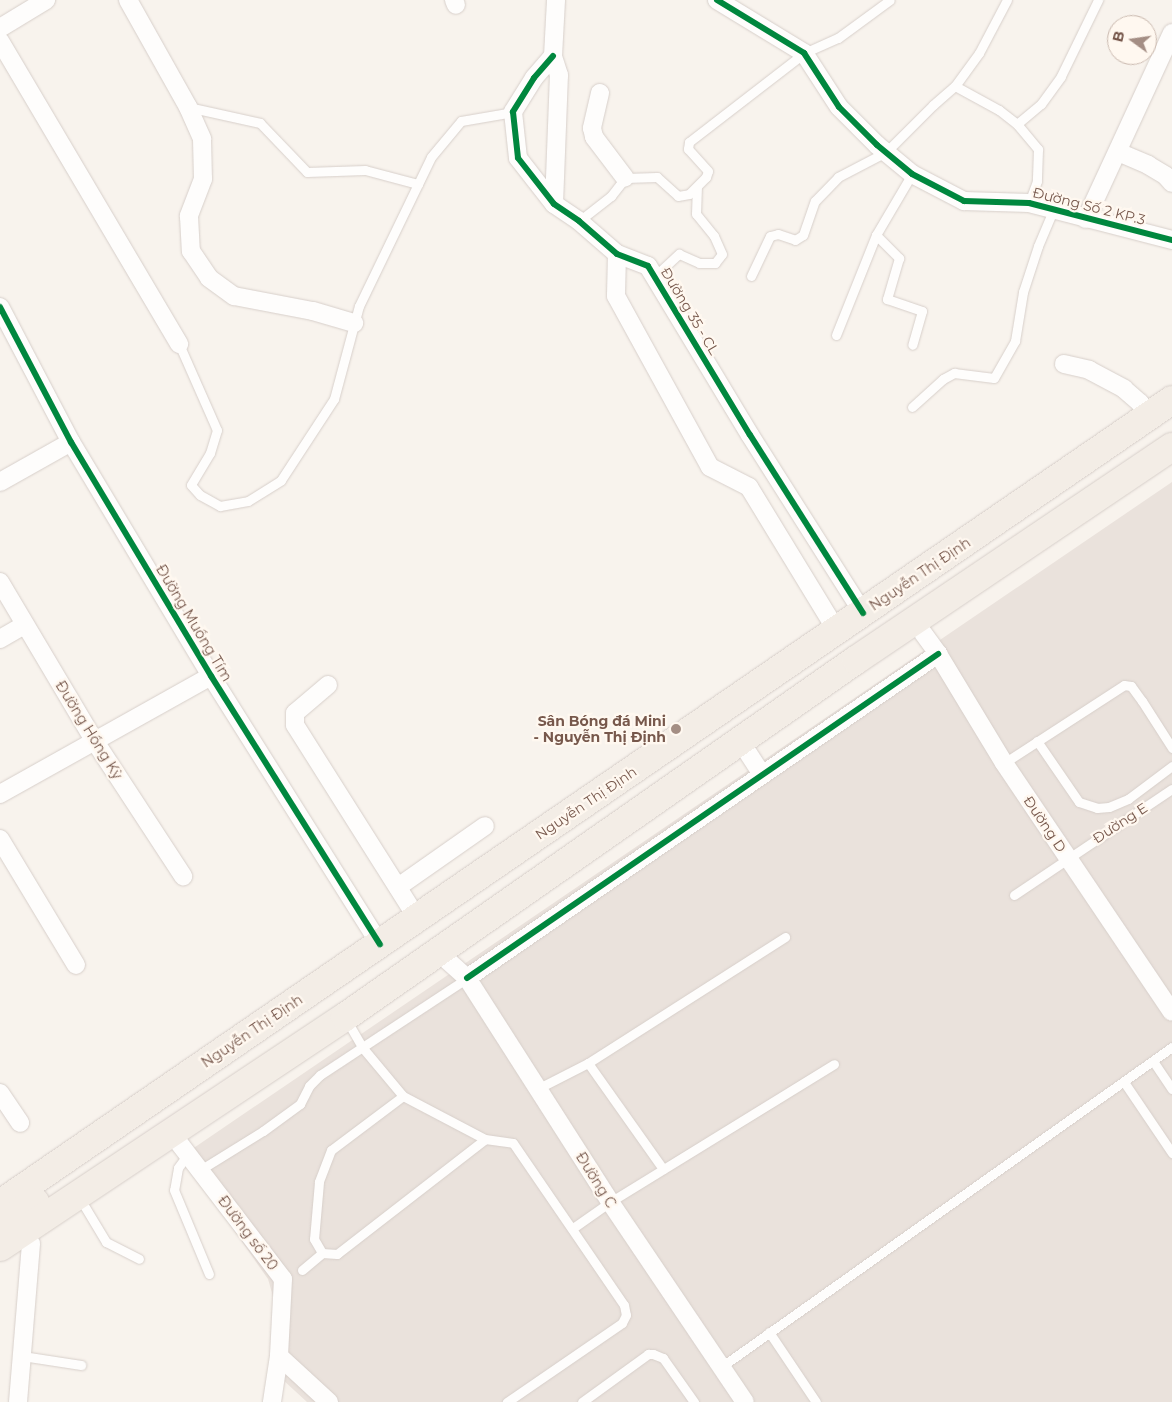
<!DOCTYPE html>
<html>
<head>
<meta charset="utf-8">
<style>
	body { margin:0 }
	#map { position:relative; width:1172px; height:1402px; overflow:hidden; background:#f8f3ed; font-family:Montserrat,sans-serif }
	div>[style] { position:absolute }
	.industrial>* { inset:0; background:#eae2dc }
	.roads { filter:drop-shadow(0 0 1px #d7cfca) drop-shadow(0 0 1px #d7cfca) }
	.service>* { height:9px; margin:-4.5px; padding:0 4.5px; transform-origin:4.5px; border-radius:4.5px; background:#fefdfc }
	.minor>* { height:18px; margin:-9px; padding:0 9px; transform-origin:9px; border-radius:9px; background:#fefdfc }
	.primary>* { height:28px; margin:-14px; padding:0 14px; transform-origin:14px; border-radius:14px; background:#f3ede6 }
	.cycleway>* { height:6px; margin:-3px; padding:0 3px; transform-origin:3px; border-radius:3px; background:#00873e }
	.dots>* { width:14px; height:14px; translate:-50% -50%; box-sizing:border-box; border:2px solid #fff8f0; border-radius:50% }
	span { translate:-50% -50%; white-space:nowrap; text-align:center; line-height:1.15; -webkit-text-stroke:4.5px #fff8f0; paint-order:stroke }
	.street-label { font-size:14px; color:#77584c }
	.poi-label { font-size:14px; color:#77584c; font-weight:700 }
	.right { translate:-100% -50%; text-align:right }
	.north { position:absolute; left:1107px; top:15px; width:50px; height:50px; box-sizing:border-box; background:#fff8f0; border:1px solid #c9b8ae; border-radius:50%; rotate:284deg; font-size:14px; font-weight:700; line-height:20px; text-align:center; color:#77584c }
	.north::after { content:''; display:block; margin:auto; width:18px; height:22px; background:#a48e84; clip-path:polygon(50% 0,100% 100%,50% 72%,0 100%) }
</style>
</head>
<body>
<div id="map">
	<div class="industrial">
		<i style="clip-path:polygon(1172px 482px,1172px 1402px,307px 1402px,270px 1368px,274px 1300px,268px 1279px,182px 1156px)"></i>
	</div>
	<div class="roads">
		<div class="service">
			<i style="left:955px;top:86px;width:50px;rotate:28.6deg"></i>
			<i style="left:999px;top:110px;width:23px;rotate:38deg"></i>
			<i style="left:1017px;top:124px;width:33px;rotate:50deg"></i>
			<i style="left:1038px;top:149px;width:32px;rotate:92deg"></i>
			<i style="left:1037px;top:181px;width:23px;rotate:110deg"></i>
			<i style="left:188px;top:107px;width:74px;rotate:12.5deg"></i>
			<i style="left:260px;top:123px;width:68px;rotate:46.2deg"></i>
			<i style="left:307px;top:172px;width:58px;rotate:-2deg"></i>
			<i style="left:365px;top:170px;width:55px;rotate:14.8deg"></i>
			<i style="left:1017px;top:124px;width:31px;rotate:-40deg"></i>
			<i style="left:1041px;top:104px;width:34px;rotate:-54deg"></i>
			<i style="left:1061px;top:76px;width:85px;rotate:-64deg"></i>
			<i style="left:579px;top:221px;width:41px;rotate:-38deg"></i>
			<i style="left:611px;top:196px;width:23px;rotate:-52deg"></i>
			<i style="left:625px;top:178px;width:32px;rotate:-2deg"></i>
			<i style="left:657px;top:177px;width:28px;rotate:42deg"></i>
			<i style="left:678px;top:196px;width:11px;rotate:-10deg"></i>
			<i style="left:689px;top:194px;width:24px;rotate:-45deg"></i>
			<i style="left:706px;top:177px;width:6px;rotate:-72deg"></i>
			<i style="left:708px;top:171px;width:30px;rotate:-132deg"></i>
			<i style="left:688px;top:149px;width:7px;rotate:-82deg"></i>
			<i style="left:689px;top:142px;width:145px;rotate:-37.7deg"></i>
			<i style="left:804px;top:53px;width:37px;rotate:-24deg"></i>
			<i style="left:838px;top:38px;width:64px;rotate:-36.2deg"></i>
			<i style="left:876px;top:235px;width:33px;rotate:45deg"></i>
			<i style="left:899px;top:258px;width:43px;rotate:106.3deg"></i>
			<i style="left:887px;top:299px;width:37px;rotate:19deg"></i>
			<i style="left:922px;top:311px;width:35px;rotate:106deg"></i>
			<i style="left:655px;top:276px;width:33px;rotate:-43deg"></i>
			<i style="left:679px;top:254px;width:22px;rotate:24deg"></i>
			<i style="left:699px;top:263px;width:16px"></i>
			<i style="left:715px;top:263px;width:11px;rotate:-52deg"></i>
			<i style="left:722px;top:254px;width:20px;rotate:-114deg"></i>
			<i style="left:714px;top:236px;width:28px;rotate:-129deg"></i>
			<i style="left:696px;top:214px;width:27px;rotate:-88deg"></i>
			<i style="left:751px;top:276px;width:44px;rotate:-64.6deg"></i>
			<i style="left:770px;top:236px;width:8px;rotate:-14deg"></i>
			<i style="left:778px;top:234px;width:18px;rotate:19deg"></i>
			<i style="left:795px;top:240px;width:9px;rotate:-32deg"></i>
			<i style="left:803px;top:235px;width:36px;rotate:-71deg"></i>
			<i style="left:815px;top:201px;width:33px;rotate:-46deg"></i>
			<i style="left:838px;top:177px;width:54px;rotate:-27.5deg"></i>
			<i style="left:886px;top:152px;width:66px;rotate:-45deg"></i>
			<i style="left:933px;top:105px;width:29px;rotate:-41deg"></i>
			<i style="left:955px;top:86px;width:41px;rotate:-54deg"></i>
			<i style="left:979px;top:53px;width:60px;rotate:-62.2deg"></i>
			<i style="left:836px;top:335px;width:108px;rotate:-68.2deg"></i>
			<i style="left:876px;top:235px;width:71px;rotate:-59.5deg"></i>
			<i style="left:179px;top:344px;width:94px;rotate:66.2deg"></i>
			<i style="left:217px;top:430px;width:24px;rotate:107deg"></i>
			<i style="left:210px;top:453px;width:37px;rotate:121deg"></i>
			<i style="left:191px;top:485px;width:13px;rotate:48deg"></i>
			<i style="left:200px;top:495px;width:23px;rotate:29deg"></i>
			<i style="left:220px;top:506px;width:28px;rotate:-10deg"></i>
			<i style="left:248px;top:501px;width:39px;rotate:-32deg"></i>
			<i style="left:281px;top:480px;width:97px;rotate:-56.8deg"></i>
			<i style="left:334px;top:399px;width:96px;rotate:-75deg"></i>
			<i style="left:359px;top:306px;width:165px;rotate:-64.2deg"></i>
			<i style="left:431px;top:157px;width:47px;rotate:-50.2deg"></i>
			<i style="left:461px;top:121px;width:53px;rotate:-9.8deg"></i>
			<i style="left:912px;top:407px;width:42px;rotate:-42.1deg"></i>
			<i style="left:943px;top:379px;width:13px;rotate:-29deg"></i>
			<i style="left:954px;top:373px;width:40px;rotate:7.1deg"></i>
			<i style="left:994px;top:378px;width:43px;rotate:-60.4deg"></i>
			<i style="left:1015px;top:341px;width:50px;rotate:-80.7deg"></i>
			<i style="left:1023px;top:292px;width:48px;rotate:-71.9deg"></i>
			<i style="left:1038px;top:246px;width:39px;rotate:-67deg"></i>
			<i style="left:1037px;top:741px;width:74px;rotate:55.5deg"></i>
			<i style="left:1079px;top:802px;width:19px;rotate:18deg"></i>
			<i style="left:1097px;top:808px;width:12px;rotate:-5deg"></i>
			<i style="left:1109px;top:807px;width:21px;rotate:-23deg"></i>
			<i style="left:1128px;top:799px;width:55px;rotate:-36.9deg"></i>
			<i style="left:1004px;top:763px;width:143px;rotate:-33deg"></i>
			<i style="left:1124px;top:685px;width:7px;rotate:8deg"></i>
			<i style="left:1131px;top:686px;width:19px;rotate:54deg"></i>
			<i style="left:1142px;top:701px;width:56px;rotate:57.4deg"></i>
			<i style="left:1014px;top:895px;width:190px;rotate:-33.9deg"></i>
			<i style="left:350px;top:1026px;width:24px;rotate:60deg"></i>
			<i style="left:362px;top:1047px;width:64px;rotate:50.1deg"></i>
			<i style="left:403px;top:1096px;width:93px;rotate:27.7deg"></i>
			<i style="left:485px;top:1139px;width:28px;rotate:8deg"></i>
			<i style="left:513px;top:1143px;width:196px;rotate:55.6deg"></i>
			<i style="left:624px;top:1305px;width:10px;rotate:79deg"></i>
			<i style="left:626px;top:1315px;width:9px;rotate:117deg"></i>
			<i style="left:622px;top:1323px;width:140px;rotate:145.5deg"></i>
			<i style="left:1153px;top:1061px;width:34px;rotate:56deg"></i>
			<i style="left:588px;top:1063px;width:130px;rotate:54.7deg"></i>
			<i style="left:1124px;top:1082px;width:86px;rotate:55.9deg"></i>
			<i style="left:539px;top:1088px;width:55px;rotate:-27deg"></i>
			<i style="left:588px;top:1063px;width:234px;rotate:-32.6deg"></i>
			<i style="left:403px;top:1096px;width:90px;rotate:143.1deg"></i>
			<i style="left:331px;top:1150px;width:34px;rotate:111deg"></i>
			<i style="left:319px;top:1182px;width:57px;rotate:95deg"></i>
			<i style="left:314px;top:1239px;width:16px;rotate:60deg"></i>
			<i style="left:322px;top:1253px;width:15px;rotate:4deg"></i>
			<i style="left:337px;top:1254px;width:187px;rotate:-37.8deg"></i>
			<i style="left:188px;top:1154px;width:17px;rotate:126deg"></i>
			<i style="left:178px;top:1168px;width:22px;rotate:100deg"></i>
			<i style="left:174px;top:1190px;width:91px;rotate:67.4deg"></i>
			<i style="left:200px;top:1170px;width:74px;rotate:-31.8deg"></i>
			<i style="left:263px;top:1131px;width:46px;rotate:-36.1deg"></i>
			<i style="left:300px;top:1104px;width:20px;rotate:-63deg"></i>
			<i style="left:309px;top:1086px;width:16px;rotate:-45deg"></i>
			<i style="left:320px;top:1075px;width:176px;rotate:-33.4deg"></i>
			<i style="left:85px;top:1207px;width:41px;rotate:59deg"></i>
			<i style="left:106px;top:1242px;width:37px;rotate:27deg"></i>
			<i style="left:573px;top:1228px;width:45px;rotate:-35.1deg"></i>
			<i style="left:610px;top:1202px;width:263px;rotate:-31.6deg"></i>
			<i style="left:302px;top:1270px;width:26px;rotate:-40deg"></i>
			<i style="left:769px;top:1332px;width:84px;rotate:56.1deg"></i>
			<i style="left:22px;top:1356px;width:60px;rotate:8.7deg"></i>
			<i style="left:721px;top:1367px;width:553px;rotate:-35.36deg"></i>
			<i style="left:582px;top:1402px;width:82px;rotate:-36deg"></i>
			<i style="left:648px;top:1354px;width:5px"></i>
			<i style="left:653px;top:1354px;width:11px;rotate:22deg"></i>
			<i style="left:663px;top:1358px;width:54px;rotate:54.8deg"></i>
		</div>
		<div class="minor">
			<i style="left:128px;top:0;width:123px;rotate:60.7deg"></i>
			<i style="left:188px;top:107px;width:35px;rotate:66deg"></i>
			<i style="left:202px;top:139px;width:40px;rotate:88.6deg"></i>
			<i style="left:203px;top:179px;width:40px;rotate:111deg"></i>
			<i style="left:189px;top:216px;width:35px;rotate:87deg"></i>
			<i style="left:191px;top:251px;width:32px;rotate:56deg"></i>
			<i style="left:209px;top:278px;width:31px;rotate:36deg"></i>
			<i style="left:234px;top:296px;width:80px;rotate:10.8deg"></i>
			<i style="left:313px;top:311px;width:43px;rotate:16.3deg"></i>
			<i style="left:454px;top:0;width:5px;rotate:68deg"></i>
			<i style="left:717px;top:0;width:102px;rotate:31.3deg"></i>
			<i style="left:804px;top:53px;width:64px;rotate:57.1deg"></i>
			<i style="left:839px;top:107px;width:54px;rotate:45deg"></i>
			<i style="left:877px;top:145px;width:45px;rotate:39.6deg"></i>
			<i style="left:912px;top:174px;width:59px;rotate:27.4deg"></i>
			<i style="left:964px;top:201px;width:65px;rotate:1.8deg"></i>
			<i style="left:1029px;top:203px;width:148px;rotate:14.5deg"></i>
			<i style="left:0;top:28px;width:54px;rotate:-31.3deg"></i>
			<i style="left:0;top:41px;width:352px;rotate:59.4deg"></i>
			<i style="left:553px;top:56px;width:29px;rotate:131deg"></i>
			<i style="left:534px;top:78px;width:40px;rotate:122deg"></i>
			<i style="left:513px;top:112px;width:46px;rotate:83.8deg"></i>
			<i style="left:518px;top:158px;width:58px;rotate:52deg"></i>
			<i style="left:554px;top:204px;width:30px;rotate:34deg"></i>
			<i style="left:579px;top:221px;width:50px;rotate:41deg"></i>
			<i style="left:617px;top:254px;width:33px;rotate:21deg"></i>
			<i style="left:648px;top:266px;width:197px;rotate:58.9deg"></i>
			<i style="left:750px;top:435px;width:211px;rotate:57.6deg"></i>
			<i style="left:600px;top:93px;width:36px;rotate:103deg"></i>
			<i style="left:592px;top:128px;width:9px;rotate:77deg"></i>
			<i style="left:594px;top:137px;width:51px;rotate:52.9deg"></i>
			<i style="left:1118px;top:152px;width:33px;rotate:23deg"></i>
			<i style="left:1148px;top:165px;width:21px;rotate:31deg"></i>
			<i style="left:1166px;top:176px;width:9px;rotate:49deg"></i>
			<i style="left:554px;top:204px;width:129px;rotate:-87.8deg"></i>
			<i style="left:559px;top:75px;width:20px;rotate:-108deg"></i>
			<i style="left:553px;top:56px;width:56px;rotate:-86.9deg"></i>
			<i style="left:1086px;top:219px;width:205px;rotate:-65.2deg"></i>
			<i style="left:617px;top:254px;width:42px;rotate:91.4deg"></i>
			<i style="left:616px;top:296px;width:195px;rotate:61.2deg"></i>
			<i style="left:710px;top:467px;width:44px;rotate:27.1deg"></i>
			<i style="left:749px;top:487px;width:169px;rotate:58.6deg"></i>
			<i style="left:0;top:307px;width:153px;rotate:62.3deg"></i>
			<i style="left:71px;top:442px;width:273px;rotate:59.1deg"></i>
			<i style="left:211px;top:676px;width:317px;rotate:57.8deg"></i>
			<i style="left:1064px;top:364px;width:26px;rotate:13deg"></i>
			<i style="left:1089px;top:370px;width:40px;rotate:28deg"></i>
			<i style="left:1124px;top:389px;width:21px;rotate:41deg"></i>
			<i style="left:1140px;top:403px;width:17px;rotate:57deg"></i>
			<i style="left:0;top:482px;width:81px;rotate:-29.4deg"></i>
			<i style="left:0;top:582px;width:184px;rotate:59.3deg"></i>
			<i style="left:94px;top:740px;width:163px;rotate:56.8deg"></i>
			<i style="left:923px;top:633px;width:26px;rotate:54deg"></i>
			<i style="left:938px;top:654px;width:127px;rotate:58.8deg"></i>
			<i style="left:1004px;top:763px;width:300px;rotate:56deg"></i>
			<i style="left:0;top:639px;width:28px;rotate:-30deg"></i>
			<i style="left:328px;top:685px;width:43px;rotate:139.7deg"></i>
			<i style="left:295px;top:713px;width:12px;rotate:90deg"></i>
			<i style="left:295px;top:725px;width:228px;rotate:57.7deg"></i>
			<i style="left:748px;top:753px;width:24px;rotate:57deg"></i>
			<i style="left:0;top:794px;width:242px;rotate:-29.2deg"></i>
			<i style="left:0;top:839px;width:147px;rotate:58.9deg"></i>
			<i style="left:398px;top:887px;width:106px;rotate:-35deg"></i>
			<i style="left:447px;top:960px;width:27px;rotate:42deg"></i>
			<i style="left:467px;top:978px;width:266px;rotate:57.4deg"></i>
			<i style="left:610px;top:1202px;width:241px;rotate:56deg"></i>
			<i style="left:467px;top:978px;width:572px;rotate:-34.52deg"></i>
			<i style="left:0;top:1093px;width:36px;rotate:56deg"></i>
			<i style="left:179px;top:1143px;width:171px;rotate:52.6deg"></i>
			<i style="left:283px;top:1279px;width:77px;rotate:93deg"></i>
			<i style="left:279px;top:1356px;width:47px;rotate:98.7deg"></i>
			<i style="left:279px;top:1356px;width:68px;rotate:42.6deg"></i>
			<i style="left:18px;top:1402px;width:159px;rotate:-85.3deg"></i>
		</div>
		<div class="primary">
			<i style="left:0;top:1204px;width:1421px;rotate:-34.45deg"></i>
			<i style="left:0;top:1225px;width:42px;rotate:-33.3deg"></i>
			<i style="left:0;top:1247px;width:415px;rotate:-33.7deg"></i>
			<i style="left:345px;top:1017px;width:623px;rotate:-34.94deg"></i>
			<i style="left:856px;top:660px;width:381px;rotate:-34deg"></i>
		</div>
	</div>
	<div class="cycleway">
		<i style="left:717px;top:0;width:102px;rotate:31.3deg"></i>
		<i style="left:804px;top:53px;width:64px;rotate:57.1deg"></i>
		<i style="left:839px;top:107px;width:54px;rotate:45deg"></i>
		<i style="left:877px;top:145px;width:45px;rotate:39.6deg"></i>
		<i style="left:912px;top:174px;width:59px;rotate:27.4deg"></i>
		<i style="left:964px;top:201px;width:65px;rotate:1.8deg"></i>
		<i style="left:1029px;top:203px;width:148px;rotate:14.5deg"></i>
		<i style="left:553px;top:56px;width:29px;rotate:131deg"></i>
		<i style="left:534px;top:78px;width:40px;rotate:122deg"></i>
		<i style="left:513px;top:112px;width:46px;rotate:83.8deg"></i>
		<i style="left:518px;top:158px;width:58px;rotate:52deg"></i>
		<i style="left:554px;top:204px;width:30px;rotate:34deg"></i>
		<i style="left:579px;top:221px;width:50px;rotate:41deg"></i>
		<i style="left:617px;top:254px;width:33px;rotate:21deg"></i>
		<i style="left:648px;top:266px;width:197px;rotate:58.9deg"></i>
		<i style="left:750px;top:435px;width:211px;rotate:57.6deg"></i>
		<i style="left:0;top:307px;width:153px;rotate:62.3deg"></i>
		<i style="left:71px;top:442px;width:273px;rotate:59.1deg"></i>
		<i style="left:211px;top:676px;width:317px;rotate:57.8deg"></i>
		<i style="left:467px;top:978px;width:572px;rotate:-34.52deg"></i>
	</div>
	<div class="dots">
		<i style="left:676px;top:729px;background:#a48e84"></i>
	</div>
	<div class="street-label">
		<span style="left:1089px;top:206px;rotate:14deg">Đường Số 2 KP.3</span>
		<span style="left:690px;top:311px;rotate:59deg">Đường 35 - CL</span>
		<span style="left:920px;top:574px;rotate:-34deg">Nguyễn Thị Định</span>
		<span style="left:194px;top:623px;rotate:59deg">Đường Muồng Tím</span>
		<span style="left:89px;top:730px;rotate:58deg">Đường Hồng Kỳ</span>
		<span style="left:586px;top:803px;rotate:-34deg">Nguyễn Thị Định</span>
		<span style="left:1120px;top:823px;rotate:-33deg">Đường E</span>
		<span style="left:1045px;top:824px;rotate:56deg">Đường D</span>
		<span style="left:252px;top:1031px;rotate:-34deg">Nguyễn Thị Định</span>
		<span style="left:596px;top:1180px;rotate:58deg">Đường C</span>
		<span style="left:248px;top:1233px;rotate:53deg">Đường số 20</span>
	</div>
	<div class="poi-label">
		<span class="right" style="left:666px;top:729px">Sân Bóng đá Mini<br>- Nguyễn Thị Định</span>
	</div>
	<div class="north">B</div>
</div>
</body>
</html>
